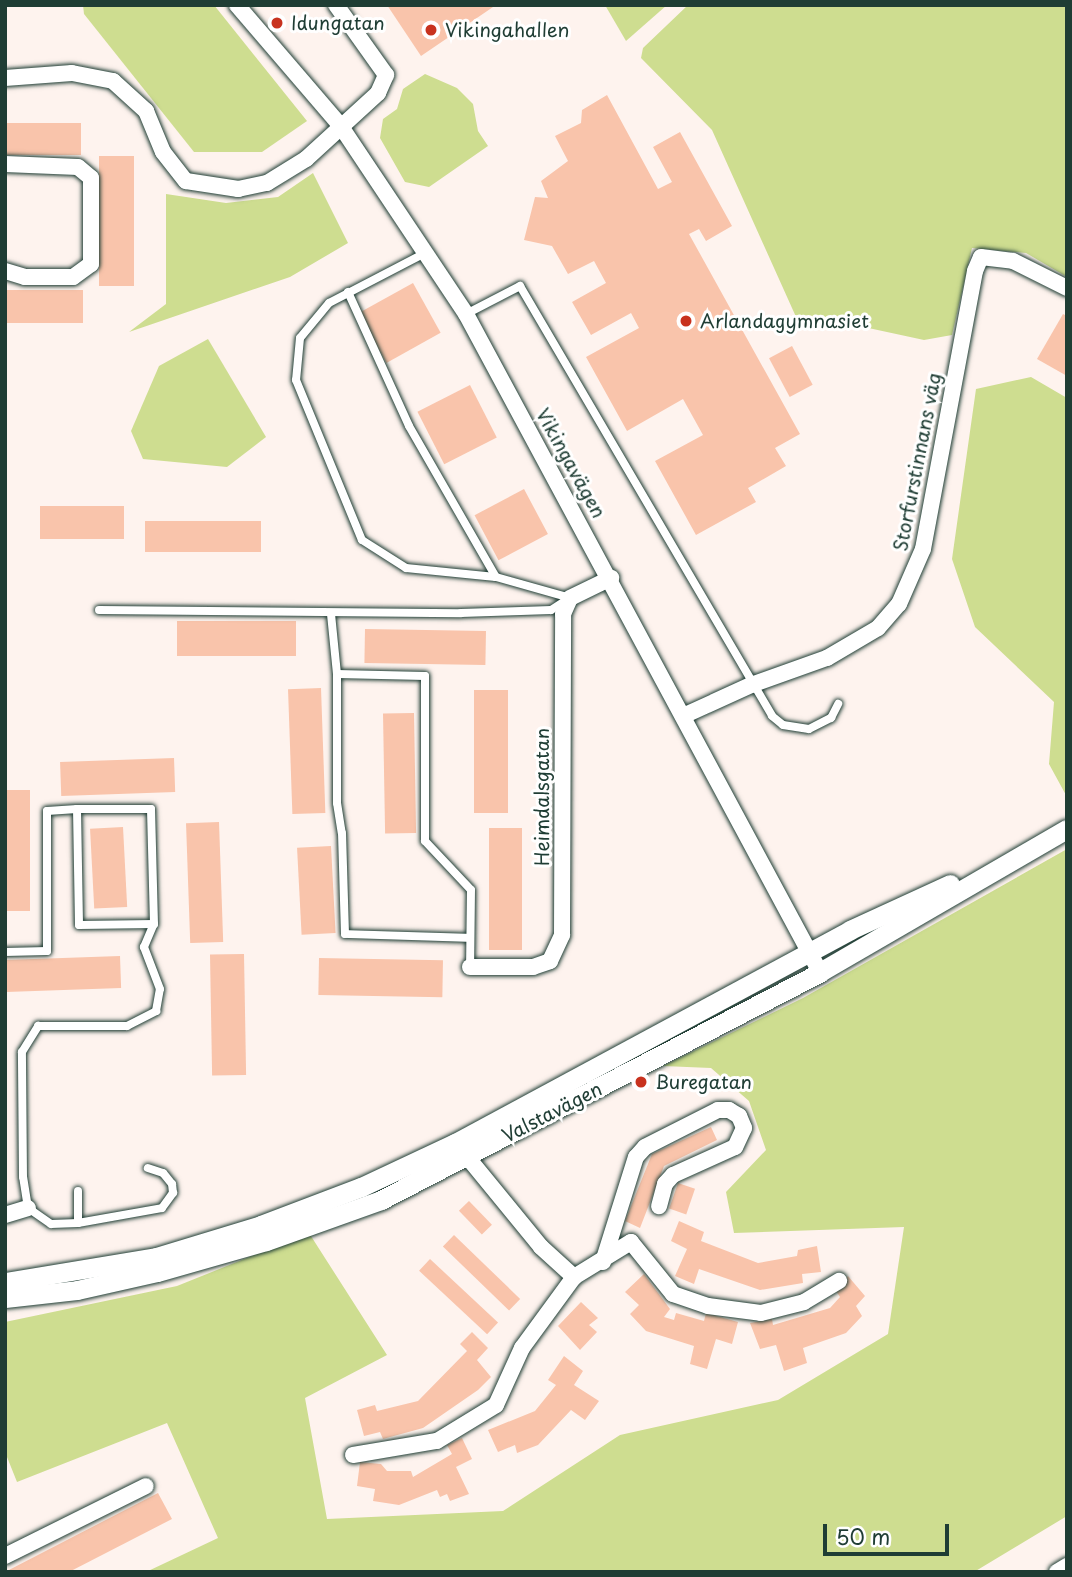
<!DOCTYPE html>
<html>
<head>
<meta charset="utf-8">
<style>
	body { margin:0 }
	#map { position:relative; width:1072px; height:1577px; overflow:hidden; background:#fef3ee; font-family:"Playpen Sans",sans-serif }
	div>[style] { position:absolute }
	.green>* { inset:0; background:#cedd90 }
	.building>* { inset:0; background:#f9c4ab; transform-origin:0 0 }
	.roads { filter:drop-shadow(0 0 2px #1f3d34) drop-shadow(0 0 2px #1f3d34) }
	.service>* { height:8px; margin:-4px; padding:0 4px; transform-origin:4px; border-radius:4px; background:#fff }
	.minor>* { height:16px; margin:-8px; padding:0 8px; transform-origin:8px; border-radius:8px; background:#fff }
	.tertiary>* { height:19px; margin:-9.5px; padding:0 9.5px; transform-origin:9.5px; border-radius:9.5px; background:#fff }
	.dots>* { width:19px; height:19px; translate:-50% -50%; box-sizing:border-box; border:4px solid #fff; border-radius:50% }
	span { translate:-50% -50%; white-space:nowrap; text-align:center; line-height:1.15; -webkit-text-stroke:6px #fff; paint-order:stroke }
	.poi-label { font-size:19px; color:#1f3d34 }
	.left { translate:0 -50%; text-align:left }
	.street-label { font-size:19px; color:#1f3d34 }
	.frame { position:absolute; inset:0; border:7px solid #1f3d34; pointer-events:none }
	.scale { position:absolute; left:823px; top:1524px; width:126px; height:32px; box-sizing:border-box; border:4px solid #1f3d34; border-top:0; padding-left:9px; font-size:21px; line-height:24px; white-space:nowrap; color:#1f3d34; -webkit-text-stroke:5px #fff; paint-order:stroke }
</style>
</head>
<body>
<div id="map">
	<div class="green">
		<i style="clip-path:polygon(83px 5px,214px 5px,307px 121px,262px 152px,194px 152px,84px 14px)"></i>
		<i style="clip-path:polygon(605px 5px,667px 5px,626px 41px)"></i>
		<i style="clip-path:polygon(688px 5px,1067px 5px,1067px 277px,1026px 253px,972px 248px,952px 335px,924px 340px,836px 321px,801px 328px,712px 130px,641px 58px,643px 48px)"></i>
		<i style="clip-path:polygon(425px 74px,457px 88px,473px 104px,478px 131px,488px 146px,429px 187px,405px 182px,380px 138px,383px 119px,397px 109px,403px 89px)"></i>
		<i style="clip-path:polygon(313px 173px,348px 243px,290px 277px,129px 332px,166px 304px,166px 194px,226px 203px,278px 197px)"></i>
		<i style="clip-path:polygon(208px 339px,266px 437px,227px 467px,143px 459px,131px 431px,159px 366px)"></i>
		<i style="clip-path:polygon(1031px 377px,1067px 398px,1067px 797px,1049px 764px,1054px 702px,975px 627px,952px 559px,976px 389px)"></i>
		<i style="clip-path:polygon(1067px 849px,1067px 1516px,974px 1572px,146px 1572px,218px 1538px,167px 1423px,17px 1482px,5px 1452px,5px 1322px,177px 1286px,309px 1233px,387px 1355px,305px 1398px,327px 1519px,503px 1511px,620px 1435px,778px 1400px,888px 1334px,904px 1227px,734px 1233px,726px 1192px,766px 1150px,749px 1101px,711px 1068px,663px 1066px,803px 998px)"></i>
	</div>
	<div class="building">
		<i style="clip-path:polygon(387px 5px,496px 5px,421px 56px)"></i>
		<i style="clip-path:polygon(607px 95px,658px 189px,672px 182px,653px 147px,680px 132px,732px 226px,706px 241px,699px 229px,689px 234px,800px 434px,775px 448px,786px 466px,748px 488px,756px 502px,696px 535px,655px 461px,703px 435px,683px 399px,627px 431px,586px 357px,639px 328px,631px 313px,591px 335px,572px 302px,606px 283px,594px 261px,568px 274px,552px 246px,524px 240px,535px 197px,548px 198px,541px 181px,568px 161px,555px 136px,581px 123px,582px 110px)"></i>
		<i style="left:5px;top:123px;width:76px;height:32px"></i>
		<i style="left:99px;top:156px;width:35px;height:130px"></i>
		<i style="left:413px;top:283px;width:57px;height:62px;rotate:61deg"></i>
		<i style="left:83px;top:290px;width:33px;height:78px;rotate:90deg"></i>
		<i style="clip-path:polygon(1063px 314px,1067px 316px,1067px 376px,1037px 359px)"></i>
		<i style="left:792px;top:346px;width:44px;height:26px;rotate:62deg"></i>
		<i style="left:470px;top:385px;width:59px;height:59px;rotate:63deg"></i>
		<i style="left:524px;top:489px;width:51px;height:56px;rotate:62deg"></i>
		<i style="left:40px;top:506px;width:84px;height:33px"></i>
		<i style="left:261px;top:521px;width:31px;height:116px;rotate:90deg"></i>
		<i style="left:177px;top:621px;width:119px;height:35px"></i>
		<i style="left:365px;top:629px;width:121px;height:34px;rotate:1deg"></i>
		<i style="left:321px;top:688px;width:125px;height:33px;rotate:88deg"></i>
		<i style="left:474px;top:690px;width:34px;height:123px"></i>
		<i style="left:414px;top:713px;width:120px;height:31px;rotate:89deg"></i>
		<i style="left:174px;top:758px;width:34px;height:114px;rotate:88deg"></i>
		<i style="left:5px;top:790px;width:25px;height:121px"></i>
		<i style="left:219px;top:822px;width:120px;height:33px;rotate:88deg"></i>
		<i style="left:123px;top:827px;width:80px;height:33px;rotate:87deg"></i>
		<i style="left:489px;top:828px;width:33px;height:122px"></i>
		<i style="left:331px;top:846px;width:87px;height:34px;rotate:87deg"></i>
		<i style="left:244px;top:954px;width:121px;height:34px;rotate:89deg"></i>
		<i style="left:120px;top:956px;width:32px;height:115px;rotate:88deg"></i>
		<i style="left:319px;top:958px;width:124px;height:37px;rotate:1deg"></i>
		<i style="clip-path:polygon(711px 1127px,717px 1140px,664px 1166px,640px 1228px,625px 1221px,652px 1154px)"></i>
		<i style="left:678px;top:1183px;width:18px;height:27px;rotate:19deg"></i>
		<i style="left:469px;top:1201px;width:33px;height:14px;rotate:46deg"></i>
		<i style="clip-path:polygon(679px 1221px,704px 1232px,701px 1241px,758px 1263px,797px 1256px,798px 1250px,817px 1246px,821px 1272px,802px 1274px,803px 1283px,760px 1290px,699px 1269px,694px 1284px,675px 1276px,687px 1249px,671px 1241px)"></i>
		<i style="left:454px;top:1235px;width:92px;height:16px;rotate:44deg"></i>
		<i style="left:430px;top:1259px;width:93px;height:16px;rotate:43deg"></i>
		<i style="clip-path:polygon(644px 1274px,670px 1309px,664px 1317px,674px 1320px,676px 1313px,704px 1321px,706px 1313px,738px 1322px,732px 1344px,716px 1339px,707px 1369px,690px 1364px,694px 1346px,646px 1331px,630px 1314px,639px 1305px,625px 1292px)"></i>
		<i style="clip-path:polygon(848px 1276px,865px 1296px,856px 1306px,862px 1316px,846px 1333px,803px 1348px,807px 1363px,784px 1371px,776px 1345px,760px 1349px,750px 1323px,772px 1319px,773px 1325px,830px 1308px,840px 1297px,836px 1291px)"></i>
		<i style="clip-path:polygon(581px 1302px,598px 1318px,589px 1325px,597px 1332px,580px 1350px,558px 1326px)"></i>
		<i style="clip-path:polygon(472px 1332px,488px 1348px,477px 1360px,491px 1377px,478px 1390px,423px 1428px,383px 1439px,380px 1432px,364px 1436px,357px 1410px,375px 1405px,377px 1411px,418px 1401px,467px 1351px,460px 1344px)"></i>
		<i style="clip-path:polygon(564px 1356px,583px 1371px,574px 1385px,599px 1401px,585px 1420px,571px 1410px,538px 1445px,517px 1453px,515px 1445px,498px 1452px,488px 1430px,535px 1411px,556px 1385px,548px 1380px)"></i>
		<i style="clip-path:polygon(462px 1438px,472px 1459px,456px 1467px,469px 1494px,450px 1501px,447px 1494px,440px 1497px,437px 1490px,399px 1505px,373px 1501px,375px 1489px,357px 1486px,360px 1462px,381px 1464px,387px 1471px,411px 1471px,413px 1477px,452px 1454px,447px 1445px)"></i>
		<i style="clip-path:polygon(158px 1493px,172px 1519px,69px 1572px,5px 1572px)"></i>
	</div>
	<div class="roads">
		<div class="service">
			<i style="left:427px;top:252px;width:110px;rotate:152.5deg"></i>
			<i style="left:329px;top:303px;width:45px;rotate:129.6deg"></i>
			<i style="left:300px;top:338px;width:42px;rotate:95.4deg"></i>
			<i style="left:296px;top:380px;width:173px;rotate:67.6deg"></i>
			<i style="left:362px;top:540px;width:52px;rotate:32.5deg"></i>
			<i style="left:406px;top:568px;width:90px;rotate:5.7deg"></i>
			<i style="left:496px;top:577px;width:77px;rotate:15.8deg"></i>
			<i style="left:348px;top:292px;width:147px;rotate:65.5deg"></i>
			<i style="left:409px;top:426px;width:174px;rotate:60.1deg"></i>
			<i style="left:466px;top:314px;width:61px;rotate:-27.4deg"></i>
			<i style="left:520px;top:286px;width:498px;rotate:59.6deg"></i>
			<i style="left:772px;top:716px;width:14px;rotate:39deg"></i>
			<i style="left:783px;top:725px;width:26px;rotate:9deg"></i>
			<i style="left:809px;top:729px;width:25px;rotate:-27deg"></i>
			<i style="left:831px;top:718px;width:16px;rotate:-63deg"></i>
			<i style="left:99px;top:610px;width:362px;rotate:0.5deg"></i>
			<i style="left:461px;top:613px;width:90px;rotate:-1.9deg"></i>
			<i style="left:551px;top:610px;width:17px;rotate:-33deg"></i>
			<i style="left:331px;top:614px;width:60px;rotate:84.3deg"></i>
			<i style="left:337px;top:674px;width:88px;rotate:1.3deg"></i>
			<i style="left:425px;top:676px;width:165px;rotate:90deg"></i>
			<i style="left:425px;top:841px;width:67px;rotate:46.8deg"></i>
			<i style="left:471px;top:890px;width:77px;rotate:90.7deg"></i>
			<i style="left:337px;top:674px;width:129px;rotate:90deg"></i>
			<i style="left:337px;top:803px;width:30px;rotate:81deg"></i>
			<i style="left:342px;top:833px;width:101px;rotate:88.3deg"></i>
			<i style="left:345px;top:934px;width:125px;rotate:1.8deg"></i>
			<i style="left:5px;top:952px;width:42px;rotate:-1.4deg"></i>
			<i style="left:47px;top:951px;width:140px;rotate:-90deg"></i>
			<i style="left:47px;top:811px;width:30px;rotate:-4deg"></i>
			<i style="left:78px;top:1191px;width:32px;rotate:90deg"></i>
			<i style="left:78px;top:1223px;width:27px;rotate:178deg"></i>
			<i style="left:51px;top:1224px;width:28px;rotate:-145deg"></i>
			<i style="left:28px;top:1208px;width:31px;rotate:-99deg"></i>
			<i style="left:23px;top:1177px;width:125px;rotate:-90.5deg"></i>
			<i style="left:22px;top:1052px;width:31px;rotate:-58deg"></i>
			<i style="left:38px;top:1026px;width:89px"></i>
			<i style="left:127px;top:1026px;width:33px;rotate:-27deg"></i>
			<i style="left:156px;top:1011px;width:22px;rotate:-80deg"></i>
			<i style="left:160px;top:989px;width:45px;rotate:-110.9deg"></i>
			<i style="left:144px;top:947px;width:25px;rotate:-67deg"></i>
			<i style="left:154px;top:924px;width:115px;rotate:-91.5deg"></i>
			<i style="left:151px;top:809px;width:74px;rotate:180deg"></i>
			<i style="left:77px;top:809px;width:116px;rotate:89deg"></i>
			<i style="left:79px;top:925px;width:75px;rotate:-0.8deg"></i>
			<i style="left:78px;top:1223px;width:85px;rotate:-10.1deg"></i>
			<i style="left:162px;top:1208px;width:19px;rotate:-54deg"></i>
			<i style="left:173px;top:1193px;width:9px;rotate:-96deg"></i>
			<i style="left:172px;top:1184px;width:14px;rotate:-129deg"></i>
			<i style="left:163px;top:1173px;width:16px;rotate:-162deg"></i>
		</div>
		<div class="minor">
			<i style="left:237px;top:5px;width:158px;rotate:49.4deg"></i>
			<i style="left:340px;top:125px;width:227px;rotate:56.3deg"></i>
			<i style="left:466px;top:314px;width:747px;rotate:61.72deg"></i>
			<i style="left:5px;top:78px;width:67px;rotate:-4.3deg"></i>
			<i style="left:72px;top:73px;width:42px;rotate:11deg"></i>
			<i style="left:113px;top:81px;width:45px;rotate:42.3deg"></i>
			<i style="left:146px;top:111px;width:44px;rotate:67.5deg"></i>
			<i style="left:163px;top:152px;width:37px;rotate:52deg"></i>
			<i style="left:186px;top:181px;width:53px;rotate:8.7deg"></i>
			<i style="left:238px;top:189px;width:30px;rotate:-12deg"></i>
			<i style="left:267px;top:183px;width:46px;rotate:-31.6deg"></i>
			<i style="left:306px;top:159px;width:98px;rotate:-42.5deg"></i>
			<i style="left:378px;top:93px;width:20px;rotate:-66deg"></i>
			<i style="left:386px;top:75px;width:86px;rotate:-125.5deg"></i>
			<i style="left:5px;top:164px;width:73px;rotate:2.4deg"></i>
			<i style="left:78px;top:167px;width:17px;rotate:40deg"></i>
			<i style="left:91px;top:178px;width:86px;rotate:90deg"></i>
			<i style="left:91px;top:264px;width:22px;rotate:144deg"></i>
			<i style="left:73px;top:277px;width:48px;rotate:180deg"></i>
			<i style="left:25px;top:277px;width:21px;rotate:-163deg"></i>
			<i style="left:683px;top:716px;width:75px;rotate:-24.5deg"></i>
			<i style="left:751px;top:685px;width:81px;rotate:-19.6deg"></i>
			<i style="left:827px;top:658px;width:59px;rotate:-30.5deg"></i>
			<i style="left:878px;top:628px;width:32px;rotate:-49deg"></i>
			<i style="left:899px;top:604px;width:60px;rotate:-66.4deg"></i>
			<i style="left:923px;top:549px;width:283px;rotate:-79.4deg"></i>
			<i style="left:975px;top:271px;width:15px;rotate:-67deg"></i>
			<i style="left:981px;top:257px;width:32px;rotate:7deg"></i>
			<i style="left:1013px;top:261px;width:60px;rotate:26.6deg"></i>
			<i style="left:470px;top:967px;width:63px"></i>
			<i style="left:533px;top:967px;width:18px;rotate:-19deg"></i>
			<i style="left:550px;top:961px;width:29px;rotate:-65deg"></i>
			<i style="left:562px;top:935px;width:321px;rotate:-89.8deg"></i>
			<i style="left:563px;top:614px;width:17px;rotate:-66deg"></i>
			<i style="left:570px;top:598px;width:46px;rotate:-26deg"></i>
			<i style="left:460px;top:1148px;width:128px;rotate:50.7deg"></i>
			<i style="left:541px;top:1247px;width:45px;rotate:42.3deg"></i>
			<i style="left:5px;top:1215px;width:24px;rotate:-17deg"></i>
			<i style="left:603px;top:1262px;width:110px;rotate:-72.6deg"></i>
			<i style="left:636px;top:1157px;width:13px;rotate:-48deg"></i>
			<i style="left:645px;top:1147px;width:82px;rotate:-26.9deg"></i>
			<i style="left:718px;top:1110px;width:11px"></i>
			<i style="left:729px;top:1110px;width:12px;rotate:31deg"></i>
			<i style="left:739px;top:1116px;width:13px;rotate:67deg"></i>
			<i style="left:744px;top:1128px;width:21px;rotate:115deg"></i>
			<i style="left:735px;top:1147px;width:68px;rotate:155.7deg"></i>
			<i style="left:673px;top:1175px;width:12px;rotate:132deg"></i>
			<i style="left:665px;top:1184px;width:23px;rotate:105deg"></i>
			<i style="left:353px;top:1455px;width:85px;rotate:-9.5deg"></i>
			<i style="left:437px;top:1441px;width:69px;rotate:-31.4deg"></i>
			<i style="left:496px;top:1405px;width:63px;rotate:-65.5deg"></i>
			<i style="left:522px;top:1348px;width:88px;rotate:-53.8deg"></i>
			<i style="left:574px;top:1277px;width:67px;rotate:-31.6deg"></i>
			<i style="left:631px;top:1242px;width:67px;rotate:51.1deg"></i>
			<i style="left:673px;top:1294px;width:37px;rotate:19deg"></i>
			<i style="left:708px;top:1306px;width:53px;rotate:7.5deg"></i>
			<i style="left:761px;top:1313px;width:44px;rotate:-14.3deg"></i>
			<i style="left:804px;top:1302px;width:41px;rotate:-31deg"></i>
			<i style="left:5px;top:1556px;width:157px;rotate:-26.4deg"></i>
			<i style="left:1057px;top:1572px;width:12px;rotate:-31deg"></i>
		</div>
		<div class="tertiary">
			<i style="left:5px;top:1282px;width:153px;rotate:-9.4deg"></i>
			<i style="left:156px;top:1257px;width:110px;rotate:-16.9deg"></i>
			<i style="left:261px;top:1225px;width:107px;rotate:-20.8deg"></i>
			<i style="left:361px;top:1187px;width:104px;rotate:-25.1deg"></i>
			<i style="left:455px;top:1143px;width:449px;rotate:-28.3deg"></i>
			<i style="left:850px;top:930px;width:110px;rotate:-24.7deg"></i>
			<i style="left:5px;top:1298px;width:72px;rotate:-6.3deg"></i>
			<i style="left:77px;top:1290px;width:82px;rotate:-12.7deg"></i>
			<i style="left:157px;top:1272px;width:113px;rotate:-15.9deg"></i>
			<i style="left:266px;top:1241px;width:122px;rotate:-19.6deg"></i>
			<i style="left:381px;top:1200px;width:495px;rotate:-27.4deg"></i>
			<i style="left:820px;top:972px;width:285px;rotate:-30.1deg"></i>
		</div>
	</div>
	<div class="dots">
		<i style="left:277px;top:23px;background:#c8321e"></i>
		<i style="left:431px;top:30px;background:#c8321e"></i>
		<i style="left:686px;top:321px;background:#c8321e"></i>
		<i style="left:641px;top:1082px;background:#c8321e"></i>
	</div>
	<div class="poi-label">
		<span class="left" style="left:291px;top:23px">Idungatan</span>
		<span class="left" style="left:445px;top:30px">Vikingahallen</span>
		<span class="left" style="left:700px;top:321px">Arlandagymnasiet</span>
		<span class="left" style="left:655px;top:1082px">Buregatan</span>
	</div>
	<div class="street-label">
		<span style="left:917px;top:462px;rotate:-79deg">Storfurstinnans väg</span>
		<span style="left:571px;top:463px;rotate:61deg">Vikingavägen</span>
		<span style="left:542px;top:797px;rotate:-90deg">Heimdalsgatan</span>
		<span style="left:552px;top:1112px;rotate:-27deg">Valstavägen</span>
	</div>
	<div class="frame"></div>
	<div class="scale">50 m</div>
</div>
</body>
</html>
